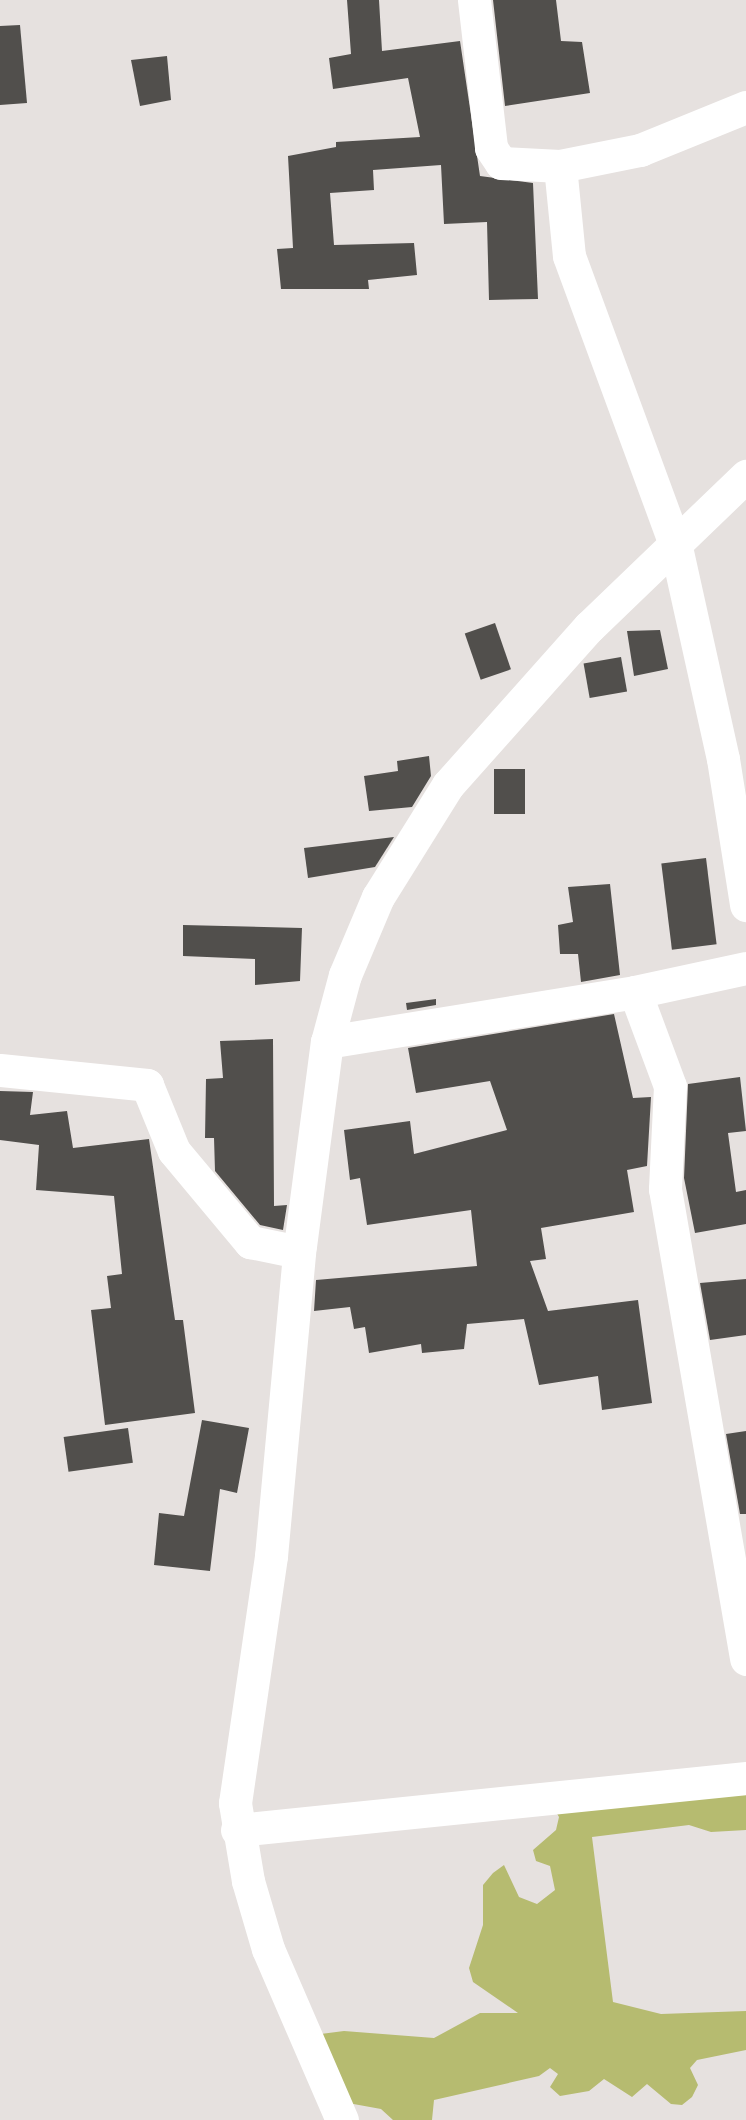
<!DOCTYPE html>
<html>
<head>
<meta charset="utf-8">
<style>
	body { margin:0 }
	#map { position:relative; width:746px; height:2120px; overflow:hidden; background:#e6e1df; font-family:Spectral,serif }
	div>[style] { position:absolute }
	.forest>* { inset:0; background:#b6bb70 }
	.building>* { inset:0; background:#514f4c; transform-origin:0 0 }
	.minor>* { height:33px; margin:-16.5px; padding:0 16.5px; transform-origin:16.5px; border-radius:16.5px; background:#fff }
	span { translate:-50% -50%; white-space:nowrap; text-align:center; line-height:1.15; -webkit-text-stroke:6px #e6e1df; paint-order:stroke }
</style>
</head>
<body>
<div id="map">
	<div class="forest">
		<i style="clip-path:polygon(746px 1784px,746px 1830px,711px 1832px,689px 1825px,592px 1837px,613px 2002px,661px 2014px,746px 2011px,746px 2050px,697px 2060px,690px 2068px,698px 2085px,692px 2097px,682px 2105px,671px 2104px,647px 2084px,632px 2097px,604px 2079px,589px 2091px,560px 2096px,550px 2087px,558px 2074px,550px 2068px,539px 2076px,434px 2100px,432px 2120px,393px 2120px,381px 2109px,348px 2103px,313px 2035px,344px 2031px,434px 2038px,480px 2013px,518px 2013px,473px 1982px,469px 1968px,483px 1925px,483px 1885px,493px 1873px,504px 1865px,519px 1897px,537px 1904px,555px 1890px,550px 1866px,536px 1861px,533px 1850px,556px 1830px,559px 1817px,553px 1807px)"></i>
	</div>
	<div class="building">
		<i style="clip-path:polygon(347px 0,379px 0,382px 51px,460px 41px,480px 176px,533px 183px,538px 299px,489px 300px,487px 222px,444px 224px,441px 165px,373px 170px,374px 190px,330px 193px,334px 245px,414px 243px,417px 275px,368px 280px,369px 289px,281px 289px,277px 249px,293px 248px,288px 156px,336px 147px,336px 142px,420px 137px,408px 78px,333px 89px,329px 58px,351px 54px)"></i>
		<i style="clip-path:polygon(493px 0,556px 0,561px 41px,582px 42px,590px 93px,505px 106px)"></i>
		<i style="clip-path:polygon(20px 25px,27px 103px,0 105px,0 26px)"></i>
		<i style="clip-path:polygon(167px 56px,171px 100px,140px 106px,131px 60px)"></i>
		<i style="left:495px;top:623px;width:49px;height:32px;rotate:71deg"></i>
		<i style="clip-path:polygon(660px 630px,668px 669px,634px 676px,627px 631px)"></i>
		<i style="left:621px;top:657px;width:35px;height:38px;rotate:80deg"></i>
		<i style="clip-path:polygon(429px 756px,431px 776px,412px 807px,369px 811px,364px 776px,398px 771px,397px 761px)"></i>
		<i style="left:494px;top:769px;width:31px;height:45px"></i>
		<i style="clip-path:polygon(394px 837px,375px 867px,308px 878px,304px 848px)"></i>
		<i style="left:706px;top:858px;width:87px;height:45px;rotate:83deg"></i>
		<i style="clip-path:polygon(610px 884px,620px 975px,581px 982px,578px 954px,560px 954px,558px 925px,573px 922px,568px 887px)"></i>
		<i style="clip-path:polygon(183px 925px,302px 928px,300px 981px,255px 985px,255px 959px,183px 956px)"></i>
		<i style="clip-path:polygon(436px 999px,436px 1005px,407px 1010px,406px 1003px)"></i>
		<i style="clip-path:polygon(614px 1014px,633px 1098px,651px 1097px,647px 1166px,627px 1170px,634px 1212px,541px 1228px,546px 1259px,530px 1261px,548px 1311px,638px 1300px,652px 1403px,602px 1410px,598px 1376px,539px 1385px,524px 1319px,467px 1324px,464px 1349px,422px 1353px,421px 1344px,369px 1353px,365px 1327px,354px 1329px,350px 1307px,314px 1311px,316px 1280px,477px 1266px,471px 1210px,367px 1225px,360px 1178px,350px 1180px,344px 1130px,410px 1121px,414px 1154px,507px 1130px,490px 1081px,416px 1093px,408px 1048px)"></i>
		<i style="clip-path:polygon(273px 1039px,274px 1206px,287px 1205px,283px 1230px,260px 1225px,215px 1171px,214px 1138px,205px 1138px,206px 1079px,223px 1078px,220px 1041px)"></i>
		<i style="clip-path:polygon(740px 1077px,746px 1131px,728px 1133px,736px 1192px,746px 1190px,746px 1224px,695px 1233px,684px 1178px,688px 1084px)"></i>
		<i style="clip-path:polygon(0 1091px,33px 1092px,30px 1115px,67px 1111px,73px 1148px,149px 1139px,175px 1320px,183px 1320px,195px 1413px,105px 1425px,91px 1310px,111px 1308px,107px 1276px,122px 1274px,114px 1196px,36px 1190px,39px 1145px,0 1140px)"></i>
		<i style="clip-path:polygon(746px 1279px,746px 1335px,710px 1340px,700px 1283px)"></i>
		<i style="clip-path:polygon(202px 1420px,249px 1428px,237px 1493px,220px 1489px,210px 1571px,154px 1565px,159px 1513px,184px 1516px)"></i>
		<i style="left:128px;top:1428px;width:35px;height:65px;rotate:82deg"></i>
		<i style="clip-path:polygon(746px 1431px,746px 1514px,740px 1514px,726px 1434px)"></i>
	</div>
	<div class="minor">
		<i style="left:474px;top:0;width:149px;rotate:83.4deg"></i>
		<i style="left:491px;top:148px;width:18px;rotate:56deg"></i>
		<i style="left:501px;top:163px;width:59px;rotate:2.9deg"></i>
		<i style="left:560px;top:166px;width:82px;rotate:-11.3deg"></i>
		<i style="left:640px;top:150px;width:114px;rotate:-22.1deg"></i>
		<i style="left:560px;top:166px;width:90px;rotate:84.3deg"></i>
		<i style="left:569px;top:256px;width:310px;rotate:69.8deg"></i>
		<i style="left:676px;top:547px;width:217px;rotate:77.5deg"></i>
		<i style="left:723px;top:759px;width:148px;rotate:81deg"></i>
		<i style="left:635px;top:992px;width:100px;rotate:69.6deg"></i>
		<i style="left:670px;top:1086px;width:103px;rotate:92.8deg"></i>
		<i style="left:665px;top:1189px;width:477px;rotate:80.2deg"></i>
		<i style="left:327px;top:1042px;width:312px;rotate:-9.2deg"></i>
		<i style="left:635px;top:992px;width:114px;rotate:-12.2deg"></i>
		<i style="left:0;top:1070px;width:148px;rotate:5.8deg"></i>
		<i style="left:147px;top:1085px;width:71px;rotate:67.8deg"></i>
		<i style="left:174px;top:1151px;width:119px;rotate:50.1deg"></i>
		<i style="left:250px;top:1242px;width:50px;rotate:11.5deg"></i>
		<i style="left:237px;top:1830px;width:512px;rotate:-5.83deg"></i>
		<i style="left:342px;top:2120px;width:186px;rotate:-113.4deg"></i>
		<i style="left:268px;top:1949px;width:71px;rotate:-106.4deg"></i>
		<i style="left:248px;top:1881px;width:79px;rotate:-99.5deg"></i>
		<i style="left:235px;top:1803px;width:250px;rotate:-81.7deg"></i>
		<i style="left:271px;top:1556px;width:311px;rotate:-84.7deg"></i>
		<i style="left:300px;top:1246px;width:206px;rotate:-82.5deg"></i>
		<i style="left:327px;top:1042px;width:69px;rotate:-75deg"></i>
		<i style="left:345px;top:975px;width:85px;rotate:-67.1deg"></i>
		<i style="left:378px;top:897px;width:132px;rotate:-58deg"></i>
		<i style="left:448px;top:785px;width:212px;rotate:-48.3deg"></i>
		<i style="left:589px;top:627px;width:218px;rotate:-43.9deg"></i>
	</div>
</div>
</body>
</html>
